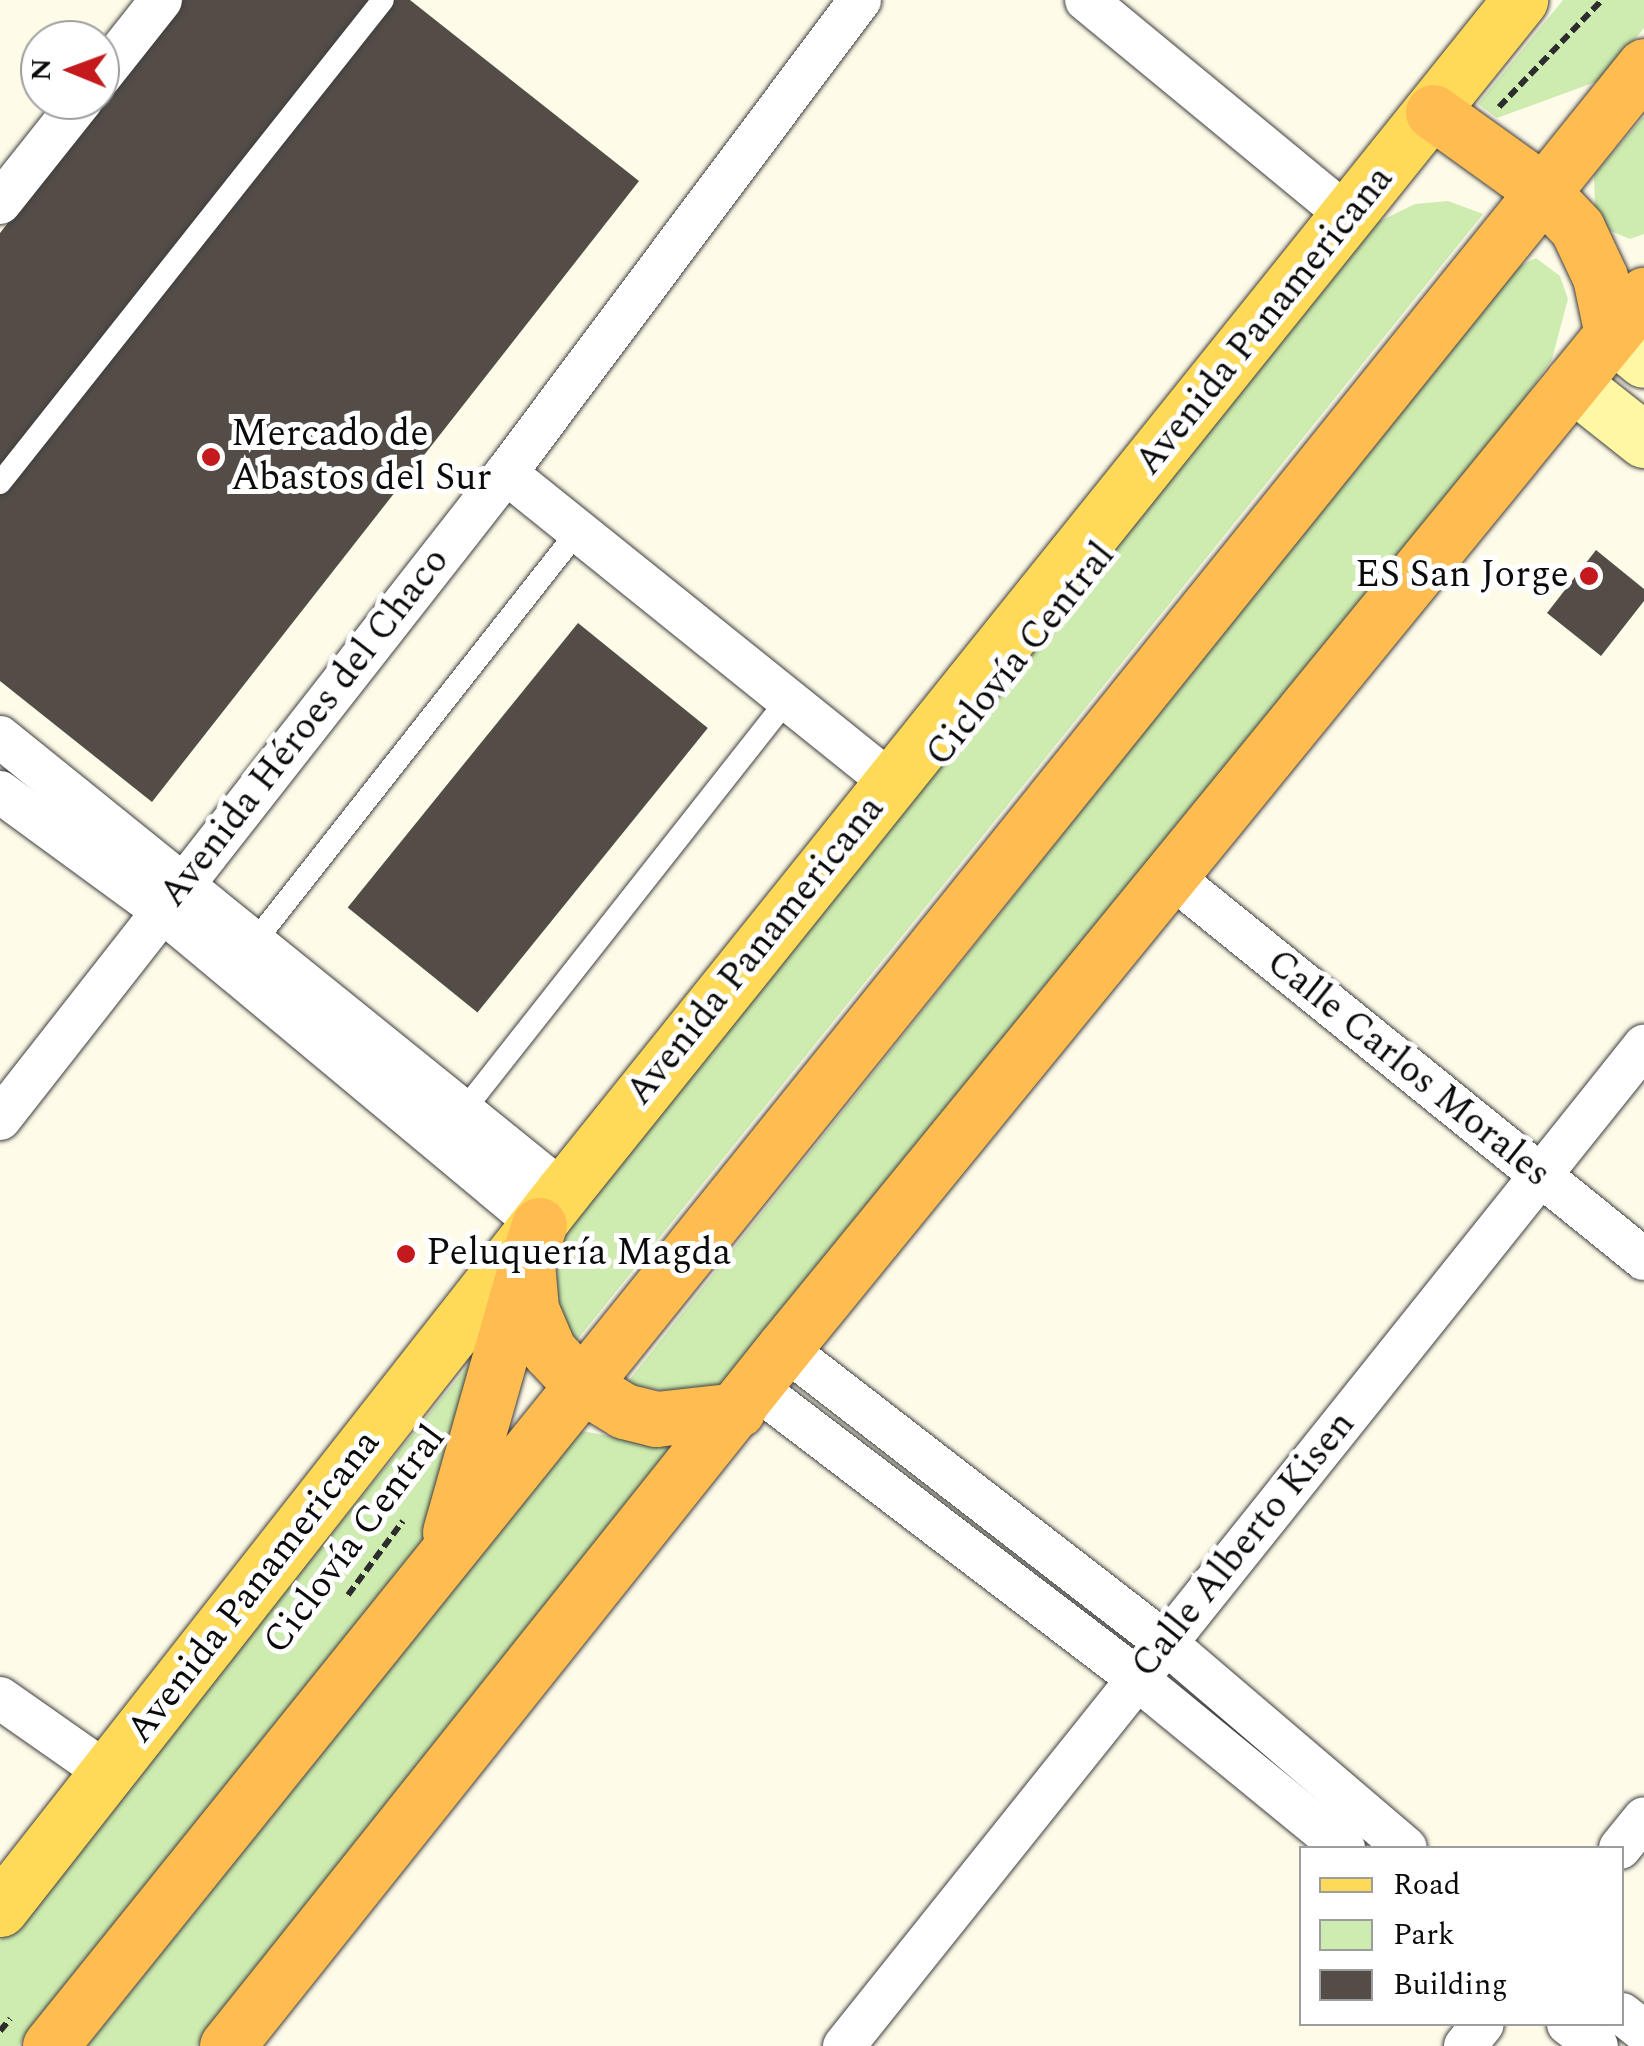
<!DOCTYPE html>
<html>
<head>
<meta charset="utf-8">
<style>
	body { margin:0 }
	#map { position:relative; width:1644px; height:2046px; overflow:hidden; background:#fffbe9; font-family:Spectral,serif }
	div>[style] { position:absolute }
	.green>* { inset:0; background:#ceecb0 }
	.building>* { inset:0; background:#544c47; transform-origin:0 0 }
	.path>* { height:6px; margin-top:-3px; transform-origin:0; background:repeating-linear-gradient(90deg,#2d2d2d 0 10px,transparent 0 15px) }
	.roads { filter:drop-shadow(0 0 2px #3e3e3e) drop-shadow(0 0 2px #3e3e3e) }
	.service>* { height:22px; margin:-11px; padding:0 11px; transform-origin:11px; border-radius:11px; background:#fff }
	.minor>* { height:42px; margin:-21px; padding:0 21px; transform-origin:21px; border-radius:21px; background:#fff }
	.secondary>* { height:55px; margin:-27.5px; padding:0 27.5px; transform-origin:27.5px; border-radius:27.5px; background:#fff7a4 }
	.primary>* { height:55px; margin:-27.5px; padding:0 27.5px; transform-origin:27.5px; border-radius:27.5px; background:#ffda59 }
	.trunk>* { height:55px; margin:-27.5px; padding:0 27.5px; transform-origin:27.5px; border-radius:27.5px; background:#ffbc50 }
	.dots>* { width:28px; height:28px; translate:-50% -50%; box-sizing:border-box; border:5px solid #fff; border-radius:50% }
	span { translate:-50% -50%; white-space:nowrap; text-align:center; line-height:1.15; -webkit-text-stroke:10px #fff; paint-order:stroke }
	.street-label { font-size:38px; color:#0b0b0b }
	.poi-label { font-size:38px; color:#0b0b0b }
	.left { translate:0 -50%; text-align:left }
	.right { translate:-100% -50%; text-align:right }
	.legend { position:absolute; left:1299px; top:1846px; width:325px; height:180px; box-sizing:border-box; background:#fff; border:2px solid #9d9d9d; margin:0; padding:12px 18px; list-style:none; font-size:30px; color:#0b0b0b }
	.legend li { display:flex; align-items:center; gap:20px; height:50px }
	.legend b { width:50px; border:2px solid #9d9d9d }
	.north { position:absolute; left:20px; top:20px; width:100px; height:100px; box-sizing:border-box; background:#fff; border:2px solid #9d9d9d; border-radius:50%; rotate:271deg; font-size:28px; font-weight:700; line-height:40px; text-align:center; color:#0b0b0b }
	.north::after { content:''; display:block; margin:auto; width:35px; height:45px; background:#c41a1e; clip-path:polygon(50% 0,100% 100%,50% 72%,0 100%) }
</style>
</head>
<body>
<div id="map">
	<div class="green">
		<i style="clip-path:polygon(1563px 0,1644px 0,1644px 28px,1601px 80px,1497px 118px,1478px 104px)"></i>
		<i style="clip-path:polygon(1644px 116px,1644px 234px,1630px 239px,1608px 230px,1595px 209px,1594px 175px)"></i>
		<i style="clip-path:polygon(1448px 201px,1483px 214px,577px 1340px,558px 1315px,556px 1285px,558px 1247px,573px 1216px,1372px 225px,1415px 204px)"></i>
		<i style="clip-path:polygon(1536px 258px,1560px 276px,1568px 299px,1552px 359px,1521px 404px,722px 1383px,688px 1395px,626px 1384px,1511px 270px)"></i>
		<i style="clip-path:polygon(472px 1361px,425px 1541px,18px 2046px,0 2046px,0 1941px)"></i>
		<i style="clip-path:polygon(581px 1431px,669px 1446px,666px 1464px,196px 2046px,87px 2046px)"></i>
	</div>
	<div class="building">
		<i style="clip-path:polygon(183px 0,410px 0,639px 181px,152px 802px,0 681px,0 233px)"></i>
		<i style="clip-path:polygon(1596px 550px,1644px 589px,1644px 601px,1601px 656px,1547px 613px)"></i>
		<i style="left:578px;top:623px;width:167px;height:366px;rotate:39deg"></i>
	</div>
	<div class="path">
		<i style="left:1499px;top:107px;width:149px;rotate:-46.1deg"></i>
		<i style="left:348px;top:1595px;width:92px;rotate:-53.4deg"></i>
		<i style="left:0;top:2031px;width:16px;rotate:-50deg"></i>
	</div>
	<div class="roads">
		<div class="service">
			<i style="left:0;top:483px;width:616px;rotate:-51.59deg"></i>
			<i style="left:256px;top:940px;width:521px;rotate:-51.79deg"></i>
			<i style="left:464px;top:1110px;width:523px;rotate:-51.75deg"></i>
		</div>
		<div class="minor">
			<i style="left:1086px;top:0;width:342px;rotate:39.5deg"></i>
			<i style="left:100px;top:77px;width:98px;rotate:-51.6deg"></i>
			<i style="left:0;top:203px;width:132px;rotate:-51.5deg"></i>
			<i style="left:506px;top:473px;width:495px;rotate:38.8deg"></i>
			<i style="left:0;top:737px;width:724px;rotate:38.94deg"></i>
			<i style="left:0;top:792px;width:200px;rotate:36.2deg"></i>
			<i style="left:161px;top:910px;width:492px;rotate:39.8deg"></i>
			<i style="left:1173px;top:878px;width:606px;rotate:38.97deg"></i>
			<i style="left:0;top:1119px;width:821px;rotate:-51.93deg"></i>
			<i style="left:506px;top:473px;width:591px;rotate:-53.19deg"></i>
			<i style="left:784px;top:1348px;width:484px;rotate:37.7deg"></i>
			<i style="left:1167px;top:1644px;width:314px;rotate:40.5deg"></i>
			<i style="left:756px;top:1388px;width:478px;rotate:37.3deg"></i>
			<i style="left:1136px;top:1678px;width:269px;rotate:39.3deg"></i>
			<i style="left:0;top:1698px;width:131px;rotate:35deg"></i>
			<i style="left:1620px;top:1848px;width:38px;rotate:-51deg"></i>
			<i style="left:1622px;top:2014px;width:28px;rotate:38deg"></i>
			<i style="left:1568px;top:2024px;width:36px;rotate:37deg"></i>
			<i style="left:844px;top:2046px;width:1281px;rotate:-51.34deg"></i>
			<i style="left:1465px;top:2046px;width:28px;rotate:-51deg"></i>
		</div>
		<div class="secondary">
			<i style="left:1612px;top:334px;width:41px;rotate:39.1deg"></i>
			<i style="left:1572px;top:383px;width:92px;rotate:38.4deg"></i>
		</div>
		<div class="primary">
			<i style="left:0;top:1909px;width:912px;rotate:-51.86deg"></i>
			<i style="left:563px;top:1192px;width:1529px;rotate:-51.24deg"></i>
		</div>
		<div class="trunk">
			<i style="left:1433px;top:112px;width:132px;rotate:35.7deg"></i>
			<i style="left:1540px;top:189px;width:54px;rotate:46.5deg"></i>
			<i style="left:1577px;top:228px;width:54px;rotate:64.9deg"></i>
			<i style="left:1600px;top:277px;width:58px;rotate:78.1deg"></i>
			<i style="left:539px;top:1225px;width:40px;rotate:108deg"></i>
			<i style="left:527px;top:1263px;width:46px;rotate:85deg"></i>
			<i style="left:531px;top:1309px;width:46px;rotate:66.8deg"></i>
			<i style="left:549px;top:1351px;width:45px;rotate:46.8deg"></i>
			<i style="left:580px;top:1384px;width:52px;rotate:31.5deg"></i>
			<i style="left:624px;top:1411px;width:33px;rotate:14deg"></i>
			<i style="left:656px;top:1419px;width:82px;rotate:-6.3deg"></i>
			<i style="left:450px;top:1532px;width:269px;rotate:-74.1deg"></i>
			<i style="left:50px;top:2046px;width:2542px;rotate:-51.16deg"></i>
			<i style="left:227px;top:2046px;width:893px;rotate:-51.41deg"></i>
			<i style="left:784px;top:1348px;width:1360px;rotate:-50.76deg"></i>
		</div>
	</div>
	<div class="dots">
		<i style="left:211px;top:457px;background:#c41a1e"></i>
		<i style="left:1589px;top:576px;background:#c41a1e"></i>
		<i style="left:406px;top:1254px;background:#c41a1e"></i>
	</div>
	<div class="street-label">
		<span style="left:1265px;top:321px;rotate:-51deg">Avenida Panamericana</span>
		<span style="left:1021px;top:655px;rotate:-51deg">Ciclovía Central</span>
		<span style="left:305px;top:728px;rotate:-52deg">Avenida Héroes del Chaco</span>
		<span style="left:756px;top:951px;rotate:-51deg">Avenida Panamericana</span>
		<span style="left:1408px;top:1069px;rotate:39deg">Calle Carlos Morales</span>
		<span style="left:355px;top:1540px;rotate:-53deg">Ciclovía Central</span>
		<span style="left:1244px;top:1545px;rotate:-51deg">Calle Alberto Kisen</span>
		<span style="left:254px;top:1587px;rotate:-52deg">Avenida Panamericana</span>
	</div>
	<div class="poi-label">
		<span class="left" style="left:231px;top:457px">Mercado de<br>Abastos del Sur</span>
		<span class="right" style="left:1569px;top:576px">ES San Jorge</span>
		<span class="left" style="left:426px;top:1254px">Peluquería Magda</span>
	</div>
	<ul class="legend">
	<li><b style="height:12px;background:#ffda59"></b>Road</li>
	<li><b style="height:28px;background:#ceecb0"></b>Park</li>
	<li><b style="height:28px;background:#544c47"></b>Building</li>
	</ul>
	<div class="north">N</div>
</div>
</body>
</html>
